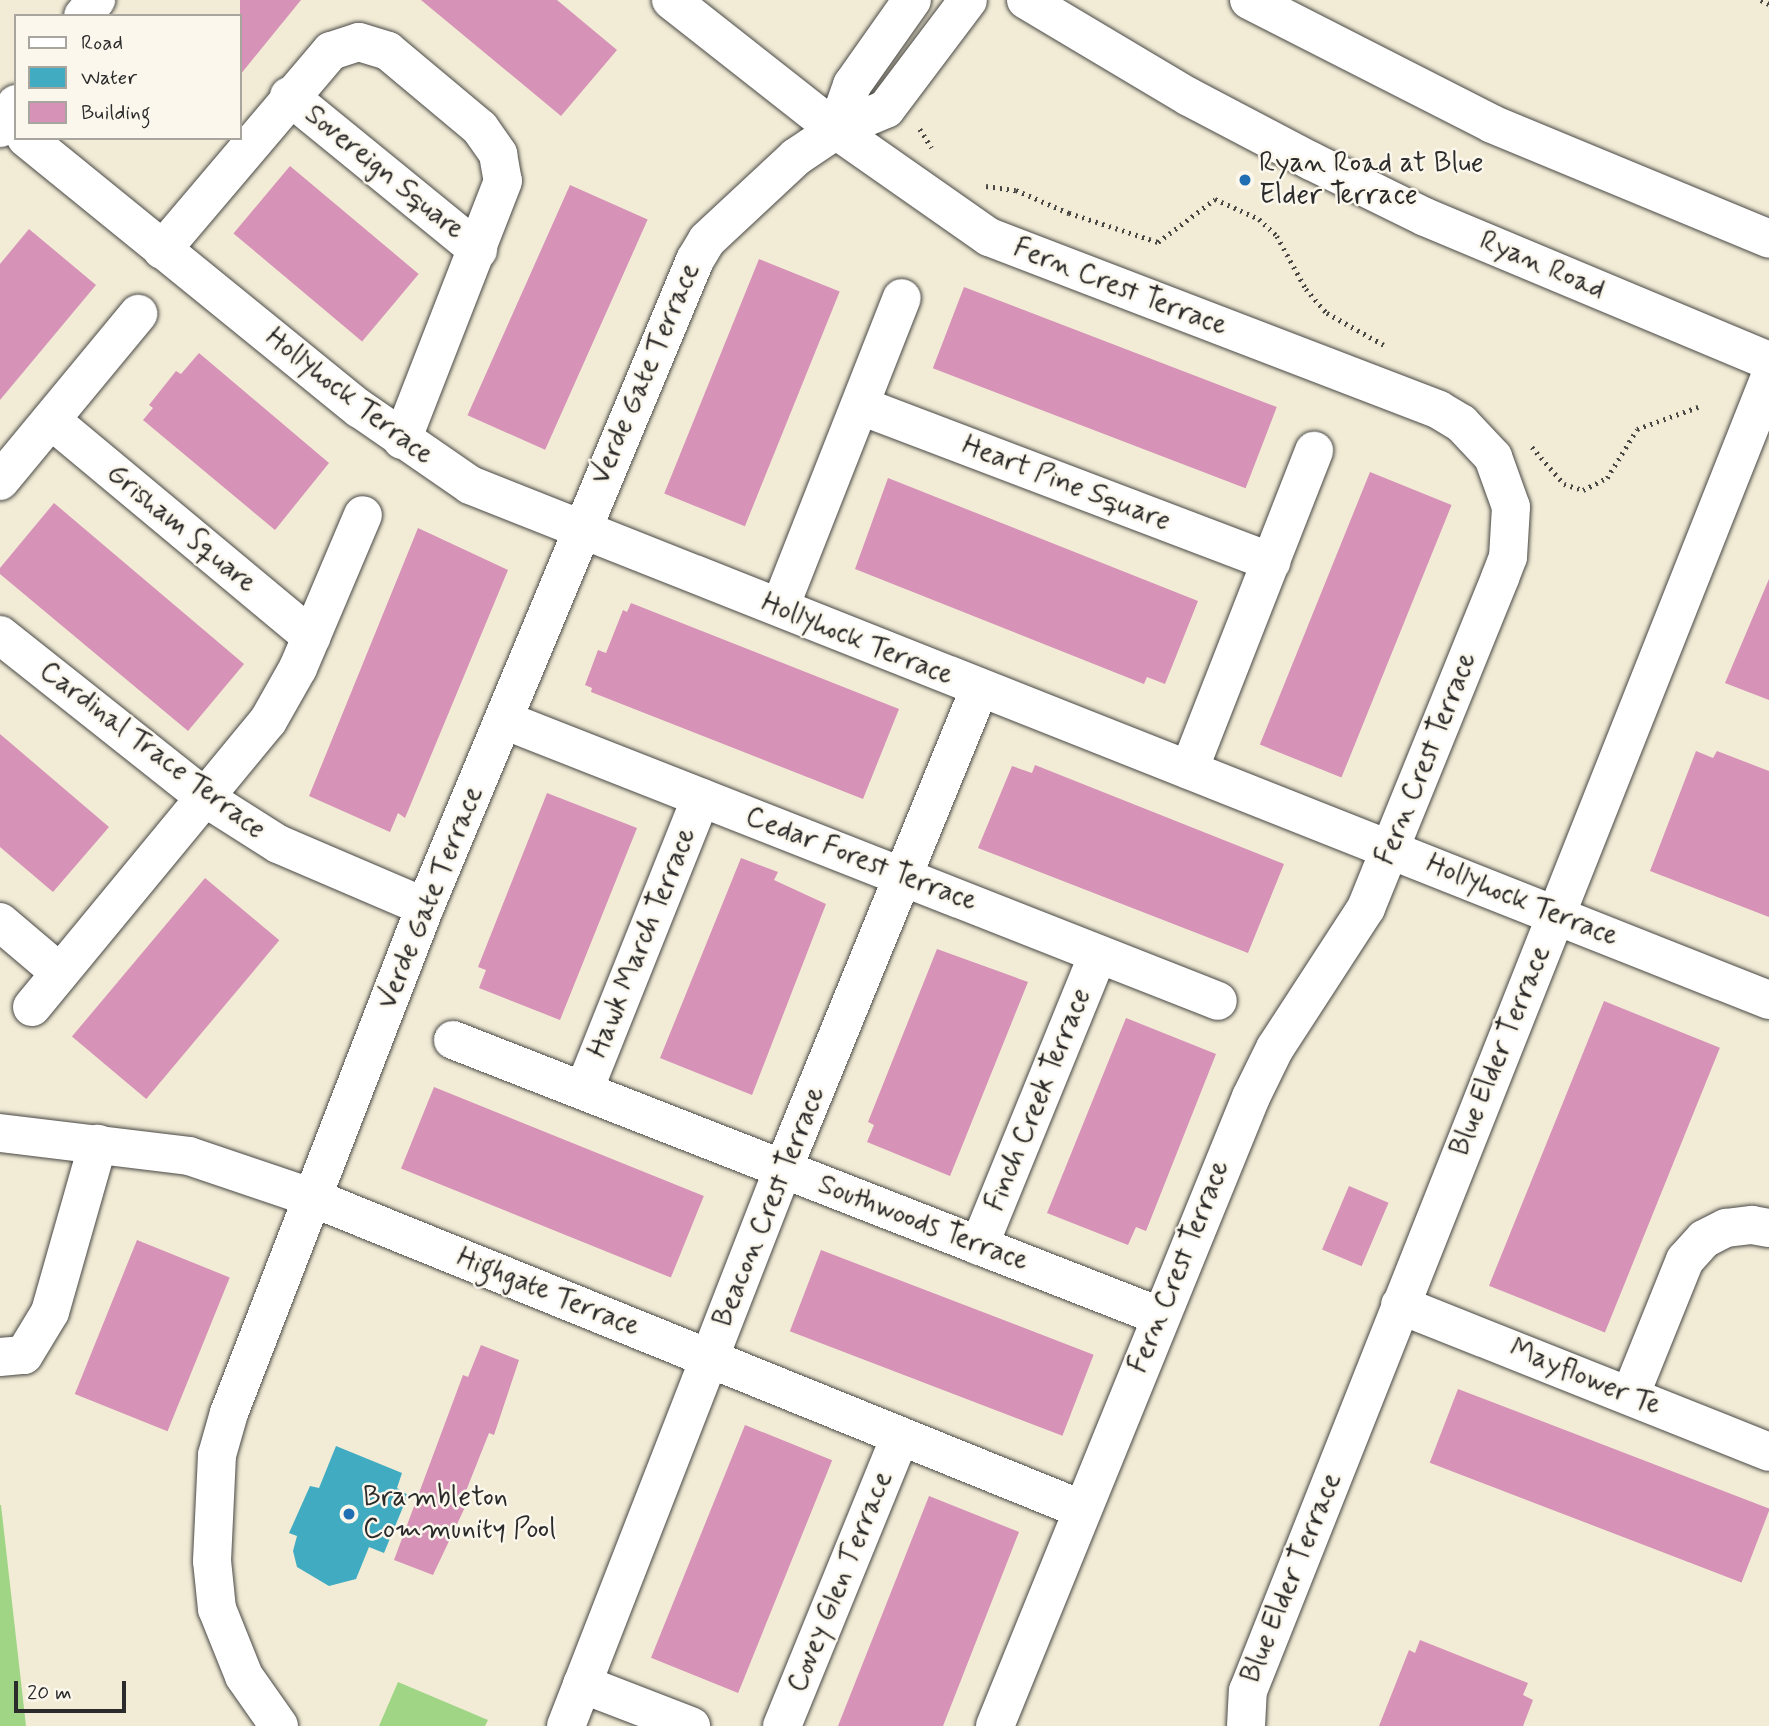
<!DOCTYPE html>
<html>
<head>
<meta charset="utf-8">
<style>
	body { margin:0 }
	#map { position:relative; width:1769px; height:1726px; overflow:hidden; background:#f2ecd6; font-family:Mynerve,sans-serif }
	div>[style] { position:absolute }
	.green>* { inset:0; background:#a0d586 }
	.water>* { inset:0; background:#41acc1 }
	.building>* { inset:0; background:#d692b7; transform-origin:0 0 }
	.path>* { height:4.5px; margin-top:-2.25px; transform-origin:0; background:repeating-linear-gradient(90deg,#494845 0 2px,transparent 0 7px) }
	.roads { filter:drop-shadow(0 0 2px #494845) drop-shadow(0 0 2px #494845) }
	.minor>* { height:38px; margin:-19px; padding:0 19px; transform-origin:19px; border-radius:19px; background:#fff }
	.secondary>* { height:38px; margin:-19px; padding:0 19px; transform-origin:19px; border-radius:19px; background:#fff }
	.dots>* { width:19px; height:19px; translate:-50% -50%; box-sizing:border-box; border:4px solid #fbf7ec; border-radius:50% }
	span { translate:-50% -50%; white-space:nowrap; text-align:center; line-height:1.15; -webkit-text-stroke:5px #fbf7ec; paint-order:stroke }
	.poi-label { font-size:28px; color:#2b2b2b }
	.left { translate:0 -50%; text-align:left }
	.street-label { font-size:28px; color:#2b2b2b }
	.legend { position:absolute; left:14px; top:14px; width:228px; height:126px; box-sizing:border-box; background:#fbf7ec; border:2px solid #a8a59f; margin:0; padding:9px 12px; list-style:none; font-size:21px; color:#2b2b2b }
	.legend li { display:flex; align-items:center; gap:14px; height:35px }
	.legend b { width:35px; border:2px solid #a8a59f }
	.scale { position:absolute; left:14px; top:1681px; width:112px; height:32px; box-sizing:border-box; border:4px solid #2b2b2b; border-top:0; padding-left:9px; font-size:21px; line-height:24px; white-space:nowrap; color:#2b2b2b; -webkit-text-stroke:5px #fbf7ec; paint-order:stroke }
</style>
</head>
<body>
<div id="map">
	<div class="green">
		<i style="clip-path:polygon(0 1505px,1px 1505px,26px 1726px,0 1726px)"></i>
		<i style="clip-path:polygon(398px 1682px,488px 1720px,485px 1726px,379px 1726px)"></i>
	</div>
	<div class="water">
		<i style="clip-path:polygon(336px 1446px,402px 1473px,397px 1488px,408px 1495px,384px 1553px,369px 1547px,356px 1579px,329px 1586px,297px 1567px,293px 1551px,297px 1536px,289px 1533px,310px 1486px,319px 1488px)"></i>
	</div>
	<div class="building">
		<i style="clip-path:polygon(240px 0,301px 0,240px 75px)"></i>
		<i style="clip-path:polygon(421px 0,557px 0,617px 50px,561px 116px)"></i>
		<i style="left:290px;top:166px;width:168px;height:88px;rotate:40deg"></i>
		<i style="left:570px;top:185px;width:85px;height:252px;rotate:24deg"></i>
		<i style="clip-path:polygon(29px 229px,96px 285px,0 400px,0 264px)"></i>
		<i style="left:759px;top:259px;width:87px;height:253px;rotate:22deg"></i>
		<i style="left:964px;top:287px;width:335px;height:87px;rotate:21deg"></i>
		<i style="clip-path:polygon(199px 353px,329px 463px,275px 530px,143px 420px,153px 408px,149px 405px,176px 371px,181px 374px)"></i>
		<i style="left:1370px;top:472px;width:88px;height:294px;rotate:22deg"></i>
		<i style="clip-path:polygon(888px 478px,1198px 601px,1165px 684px,1147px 677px,1144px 684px,855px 569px)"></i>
		<i style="clip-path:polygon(54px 503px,244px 664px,188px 731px,0 574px,0 568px)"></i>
		<i style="clip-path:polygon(418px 528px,508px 570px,405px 818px,398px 813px,390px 832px,309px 796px)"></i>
		<i style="clip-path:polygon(1769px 579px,1769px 700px,1725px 683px)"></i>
		<i style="clip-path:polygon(631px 603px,899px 709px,863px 799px,591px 692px,592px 688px,585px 685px,598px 650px,606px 653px,623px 610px,627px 612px)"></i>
		<i style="clip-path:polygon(0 734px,109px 827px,53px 892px,0 847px)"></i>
		<i style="clip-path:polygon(1696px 751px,1713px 758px,1717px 751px,1769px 771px,1769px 917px,1650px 871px)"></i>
		<i style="clip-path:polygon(1035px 765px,1284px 864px,1248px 953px,978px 848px,1012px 766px,1032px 773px)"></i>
		<i style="clip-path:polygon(547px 793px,637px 828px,560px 1020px,479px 988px,486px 970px,478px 967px)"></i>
		<i style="clip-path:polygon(741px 858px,778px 872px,774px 880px,826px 904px,752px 1095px,660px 1058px)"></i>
		<i style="left:205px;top:878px;width:97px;height:207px;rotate:40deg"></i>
		<i style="clip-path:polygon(937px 949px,1028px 982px,950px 1176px,867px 1142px,874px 1125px,868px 1122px)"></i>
		<i style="left:1604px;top:1001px;width:125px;height:307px;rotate:22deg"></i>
		<i style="clip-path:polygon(1126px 1018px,1216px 1054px,1146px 1231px,1136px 1227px,1128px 1245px,1047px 1213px)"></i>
		<i style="left:434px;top:1087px;width:291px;height:88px;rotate:22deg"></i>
		<i style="left:1349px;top:1186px;width:43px;height:69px;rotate:23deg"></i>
		<i style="left:137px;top:1240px;width:100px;height:166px;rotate:22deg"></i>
		<i style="left:821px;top:1250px;width:292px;height:87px;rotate:21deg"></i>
		<i style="clip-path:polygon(481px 1345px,519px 1360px,494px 1435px,489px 1433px,462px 1501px,467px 1503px,433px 1575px,394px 1560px,463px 1375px,468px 1377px)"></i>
		<i style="left:1458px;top:1389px;width:334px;height:79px;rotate:21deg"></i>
		<i style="left:745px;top:1425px;width:94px;height:251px;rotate:22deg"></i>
		<i style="clip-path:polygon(929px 1496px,1019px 1532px,943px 1726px,838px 1726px)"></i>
		<i style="clip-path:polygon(1420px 1640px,1528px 1683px,1523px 1695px,1533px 1700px,1523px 1726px,1379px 1726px,1409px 1650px,1415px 1653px)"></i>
	</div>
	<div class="path">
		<i style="left:1761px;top:0;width:9px;rotate:27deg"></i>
		<i style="left:920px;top:129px;width:22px;rotate:58deg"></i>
		<i style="left:986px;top:186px;width:30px;rotate:8deg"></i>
		<i style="left:1016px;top:190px;width:58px;rotate:23.5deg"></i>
		<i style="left:1069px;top:213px;width:94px;rotate:18deg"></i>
		<i style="left:1158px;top:242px;width:71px;rotate:-37deg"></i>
		<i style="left:1215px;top:199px;width:48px;rotate:24.4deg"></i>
		<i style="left:1259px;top:219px;width:25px;rotate:43deg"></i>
		<i style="left:1277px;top:236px;width:60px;rotate:61.3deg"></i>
		<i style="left:1306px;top:289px;width:32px;rotate:49deg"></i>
		<i style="left:1327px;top:313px;width:65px;rotate:29.3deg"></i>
		<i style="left:1532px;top:447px;width:49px;rotate:49.1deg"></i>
		<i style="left:1564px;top:484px;width:20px;rotate:18deg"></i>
		<i style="left:1583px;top:490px;width:27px;rotate:-27deg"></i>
		<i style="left:1607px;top:478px;width:57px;rotate:-58.5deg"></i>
		<i style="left:1637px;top:429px;width:65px;rotate:-19.8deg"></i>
	</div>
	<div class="roads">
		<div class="minor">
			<i style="left:671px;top:0;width:210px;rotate:38.2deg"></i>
			<i style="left:836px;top:130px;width:187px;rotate:35deg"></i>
			<i style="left:989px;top:237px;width:482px;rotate:21deg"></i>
			<i style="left:1439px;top:410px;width:26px;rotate:31deg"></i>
			<i style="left:1461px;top:423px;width:47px;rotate:46.7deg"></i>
			<i style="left:1493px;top:457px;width:53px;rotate:70.2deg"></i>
			<i style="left:1511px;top:507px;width:50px;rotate:93.4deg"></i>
			<i style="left:1508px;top:557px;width:22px;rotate:111deg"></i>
			<i style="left:1500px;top:578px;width:356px;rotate:112.1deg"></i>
			<i style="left:1366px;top:908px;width:167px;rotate:123deg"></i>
			<i style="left:1275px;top:1048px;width:55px;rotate:116.1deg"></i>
			<i style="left:1251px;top:1097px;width:679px;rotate:112.15deg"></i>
			<i style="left:83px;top:16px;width:21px;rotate:-51deg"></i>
			<i style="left:289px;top:96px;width:244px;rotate:39.2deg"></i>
			<i style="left:0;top:128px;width:29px;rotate:-56deg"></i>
			<i style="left:836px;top:130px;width:48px;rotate:-70.4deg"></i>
			<i style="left:852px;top:85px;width:104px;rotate:-54.8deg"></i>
			<i style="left:26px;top:138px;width:430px;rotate:39.1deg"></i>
			<i style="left:360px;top:409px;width:134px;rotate:34.6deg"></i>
			<i style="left:470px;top:485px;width:1397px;rotate:21.63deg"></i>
			<i style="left:162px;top:250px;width:261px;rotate:-49.7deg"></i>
			<i style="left:331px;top:51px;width:29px;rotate:-18deg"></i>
			<i style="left:359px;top:42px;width:30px;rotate:17deg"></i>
			<i style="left:388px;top:51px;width:120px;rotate:39.9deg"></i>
			<i style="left:480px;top:128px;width:32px;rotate:55deg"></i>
			<i style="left:498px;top:154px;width:27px;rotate:80deg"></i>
			<i style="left:503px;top:181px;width:278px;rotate:111.3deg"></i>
			<i style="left:861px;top:406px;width:439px;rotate:20.8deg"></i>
			<i style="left:51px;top:420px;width:339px;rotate:39.8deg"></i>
			<i style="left:0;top:481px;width:217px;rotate:-50.4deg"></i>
			<i style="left:780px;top:607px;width:332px;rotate:-68.5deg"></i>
			<i style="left:0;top:635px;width:264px;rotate:38.4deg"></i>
			<i style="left:207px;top:799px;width:84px;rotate:32.4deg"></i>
			<i style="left:278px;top:844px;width:160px;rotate:23.2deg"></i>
			<i style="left:504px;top:720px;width:767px;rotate:21.48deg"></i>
			<i style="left:1189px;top:770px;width:343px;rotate:-68.6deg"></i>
			<i style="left:0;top:922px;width:77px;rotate:40.3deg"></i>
			<i style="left:32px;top:1007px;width:371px;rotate:-50.5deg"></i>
			<i style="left:268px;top:721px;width:61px;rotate:-60.5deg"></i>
			<i style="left:298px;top:668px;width:166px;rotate:-67deg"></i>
			<i style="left:453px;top:1040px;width:758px;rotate:21.35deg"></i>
			<i style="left:584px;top:1090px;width:315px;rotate:-68.2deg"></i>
			<i style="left:0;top:1133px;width:190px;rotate:6.9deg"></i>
			<i style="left:189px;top:1156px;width:131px;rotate:18.7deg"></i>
			<i style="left:313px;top:1198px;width:829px;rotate:22.05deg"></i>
			<i style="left:979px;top:1246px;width:315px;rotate:-67.8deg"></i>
			<i style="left:1400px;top:1305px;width:397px;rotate:21.7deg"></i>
			<i style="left:0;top:1357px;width:24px;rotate:-5deg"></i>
			<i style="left:24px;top:1355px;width:50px;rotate:-58.8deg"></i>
			<i style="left:50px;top:1312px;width:175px;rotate:-74.1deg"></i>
			<i style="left:1630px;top:1396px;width:147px;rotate:-68deg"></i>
			<i style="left:1685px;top:1260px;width:28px;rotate:-48deg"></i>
			<i style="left:1704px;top:1239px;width:25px;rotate:-27deg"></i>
			<i style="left:1726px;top:1228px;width:26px;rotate:-7deg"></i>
			<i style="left:1752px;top:1225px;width:17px;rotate:10deg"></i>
			<i style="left:582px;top:1684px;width:117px;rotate:21.1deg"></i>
			<i style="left:279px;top:1726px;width:61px;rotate:-125deg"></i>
			<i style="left:244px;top:1676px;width:72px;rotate:-111.9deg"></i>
			<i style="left:217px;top:1609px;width:48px;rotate:-95.9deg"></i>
			<i style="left:212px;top:1561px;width:106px;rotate:-87.3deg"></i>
			<i style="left:217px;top:1455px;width:44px;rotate:-74.1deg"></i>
			<i style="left:229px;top:1413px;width:543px;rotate:-68.83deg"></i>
			<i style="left:425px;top:907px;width:701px;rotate:-67.35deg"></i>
			<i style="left:695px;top:260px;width:23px;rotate:-59deg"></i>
			<i style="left:707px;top:240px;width:122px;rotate:-43deg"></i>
			<i style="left:796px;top:157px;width:48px;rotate:-34deg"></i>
			<i style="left:836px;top:130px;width:54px;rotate:-22.8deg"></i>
			<i style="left:886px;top:109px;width:136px;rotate:-53deg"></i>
			<i style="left:566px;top:1726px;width:598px;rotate:-68.71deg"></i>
			<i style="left:783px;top:1169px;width:518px;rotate:-67.75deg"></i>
			<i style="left:782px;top:1726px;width:312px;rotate:-67.8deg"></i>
			<i style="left:1246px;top:1726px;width:35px;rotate:-87deg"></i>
			<i style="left:1248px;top:1691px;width:1412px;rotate:-68.34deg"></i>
		</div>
		<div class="secondary">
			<i style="left:1026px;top:0;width:190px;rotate:30.8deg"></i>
			<i style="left:1189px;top:97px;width:138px;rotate:27.7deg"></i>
			<i style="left:1311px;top:161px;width:127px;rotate:26.2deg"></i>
			<i style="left:1425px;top:217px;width:373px;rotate:22.7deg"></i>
			<i style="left:1249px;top:0;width:273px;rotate:27deg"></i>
			<i style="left:1492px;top:124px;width:300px;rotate:22.5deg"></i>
		</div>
	</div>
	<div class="dots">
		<i style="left:1245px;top:180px;background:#1f6fb2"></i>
		<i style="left:349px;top:1514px;background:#1f6fb2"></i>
	</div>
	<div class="poi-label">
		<span class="left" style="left:1259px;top:180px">Ryan Road at Blue<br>Elder Terrace</span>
		<span class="left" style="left:363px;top:1514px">Brambleton<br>Community Pool</span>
	</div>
	<div class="street-label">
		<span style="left:384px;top:173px;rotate:39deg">Sovereign Square</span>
		<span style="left:1542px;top:266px;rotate:23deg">Ryan Road</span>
		<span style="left:1120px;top:288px;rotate:21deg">Fern Crest Terrace</span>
		<span style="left:646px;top:374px;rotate:-67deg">Verde Gate Terrace</span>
		<span style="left:349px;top:397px;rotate:38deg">Hollyhock Terrace</span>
		<span style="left:1066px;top:484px;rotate:21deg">Heart Pine Square</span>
		<span style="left:181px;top:529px;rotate:40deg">Grisham Square</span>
		<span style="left:857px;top:640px;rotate:22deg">Hollyhock Terrace</span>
		<span style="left:152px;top:751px;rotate:37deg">Cardinal Trace Terrace</span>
		<span style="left:1427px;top:759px;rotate:-68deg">Fern Crest Terrace</span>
		<span style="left:861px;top:860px;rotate:21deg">Cedar Forest Terrace</span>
		<span style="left:431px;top:898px;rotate:-68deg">Verde Gate Terrace</span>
		<span style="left:1522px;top:901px;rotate:22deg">Hollyhock Terrace</span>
		<span style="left:643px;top:943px;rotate:-68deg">Hawk March Terrace</span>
		<span style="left:1501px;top:1051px;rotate:-68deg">Blue Elder Terrace</span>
		<span style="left:1039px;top:1100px;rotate:-68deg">Finch Creek Terrace</span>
		<span style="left:770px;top:1207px;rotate:-68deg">Beacon Crest Terrace</span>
		<span style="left:923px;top:1224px;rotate:21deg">Southwoods Terrace</span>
		<span style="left:1180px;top:1267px;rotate:-68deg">Fern Crest Terrace</span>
		<span style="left:548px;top:1293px;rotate:22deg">Highgate Terrace</span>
		<span style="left:1585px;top:1378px;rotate:22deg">Mayflower Te</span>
		<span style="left:1292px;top:1578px;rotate:-68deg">Blue Elder Terrace</span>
		<span style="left:841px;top:1582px;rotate:-68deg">Covey Glen Terrace</span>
	</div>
	<ul class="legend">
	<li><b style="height:9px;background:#fff"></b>Road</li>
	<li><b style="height:19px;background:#41acc1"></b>Water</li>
	<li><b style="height:19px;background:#d692b7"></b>Building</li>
	</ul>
	<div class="scale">20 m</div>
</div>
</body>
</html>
